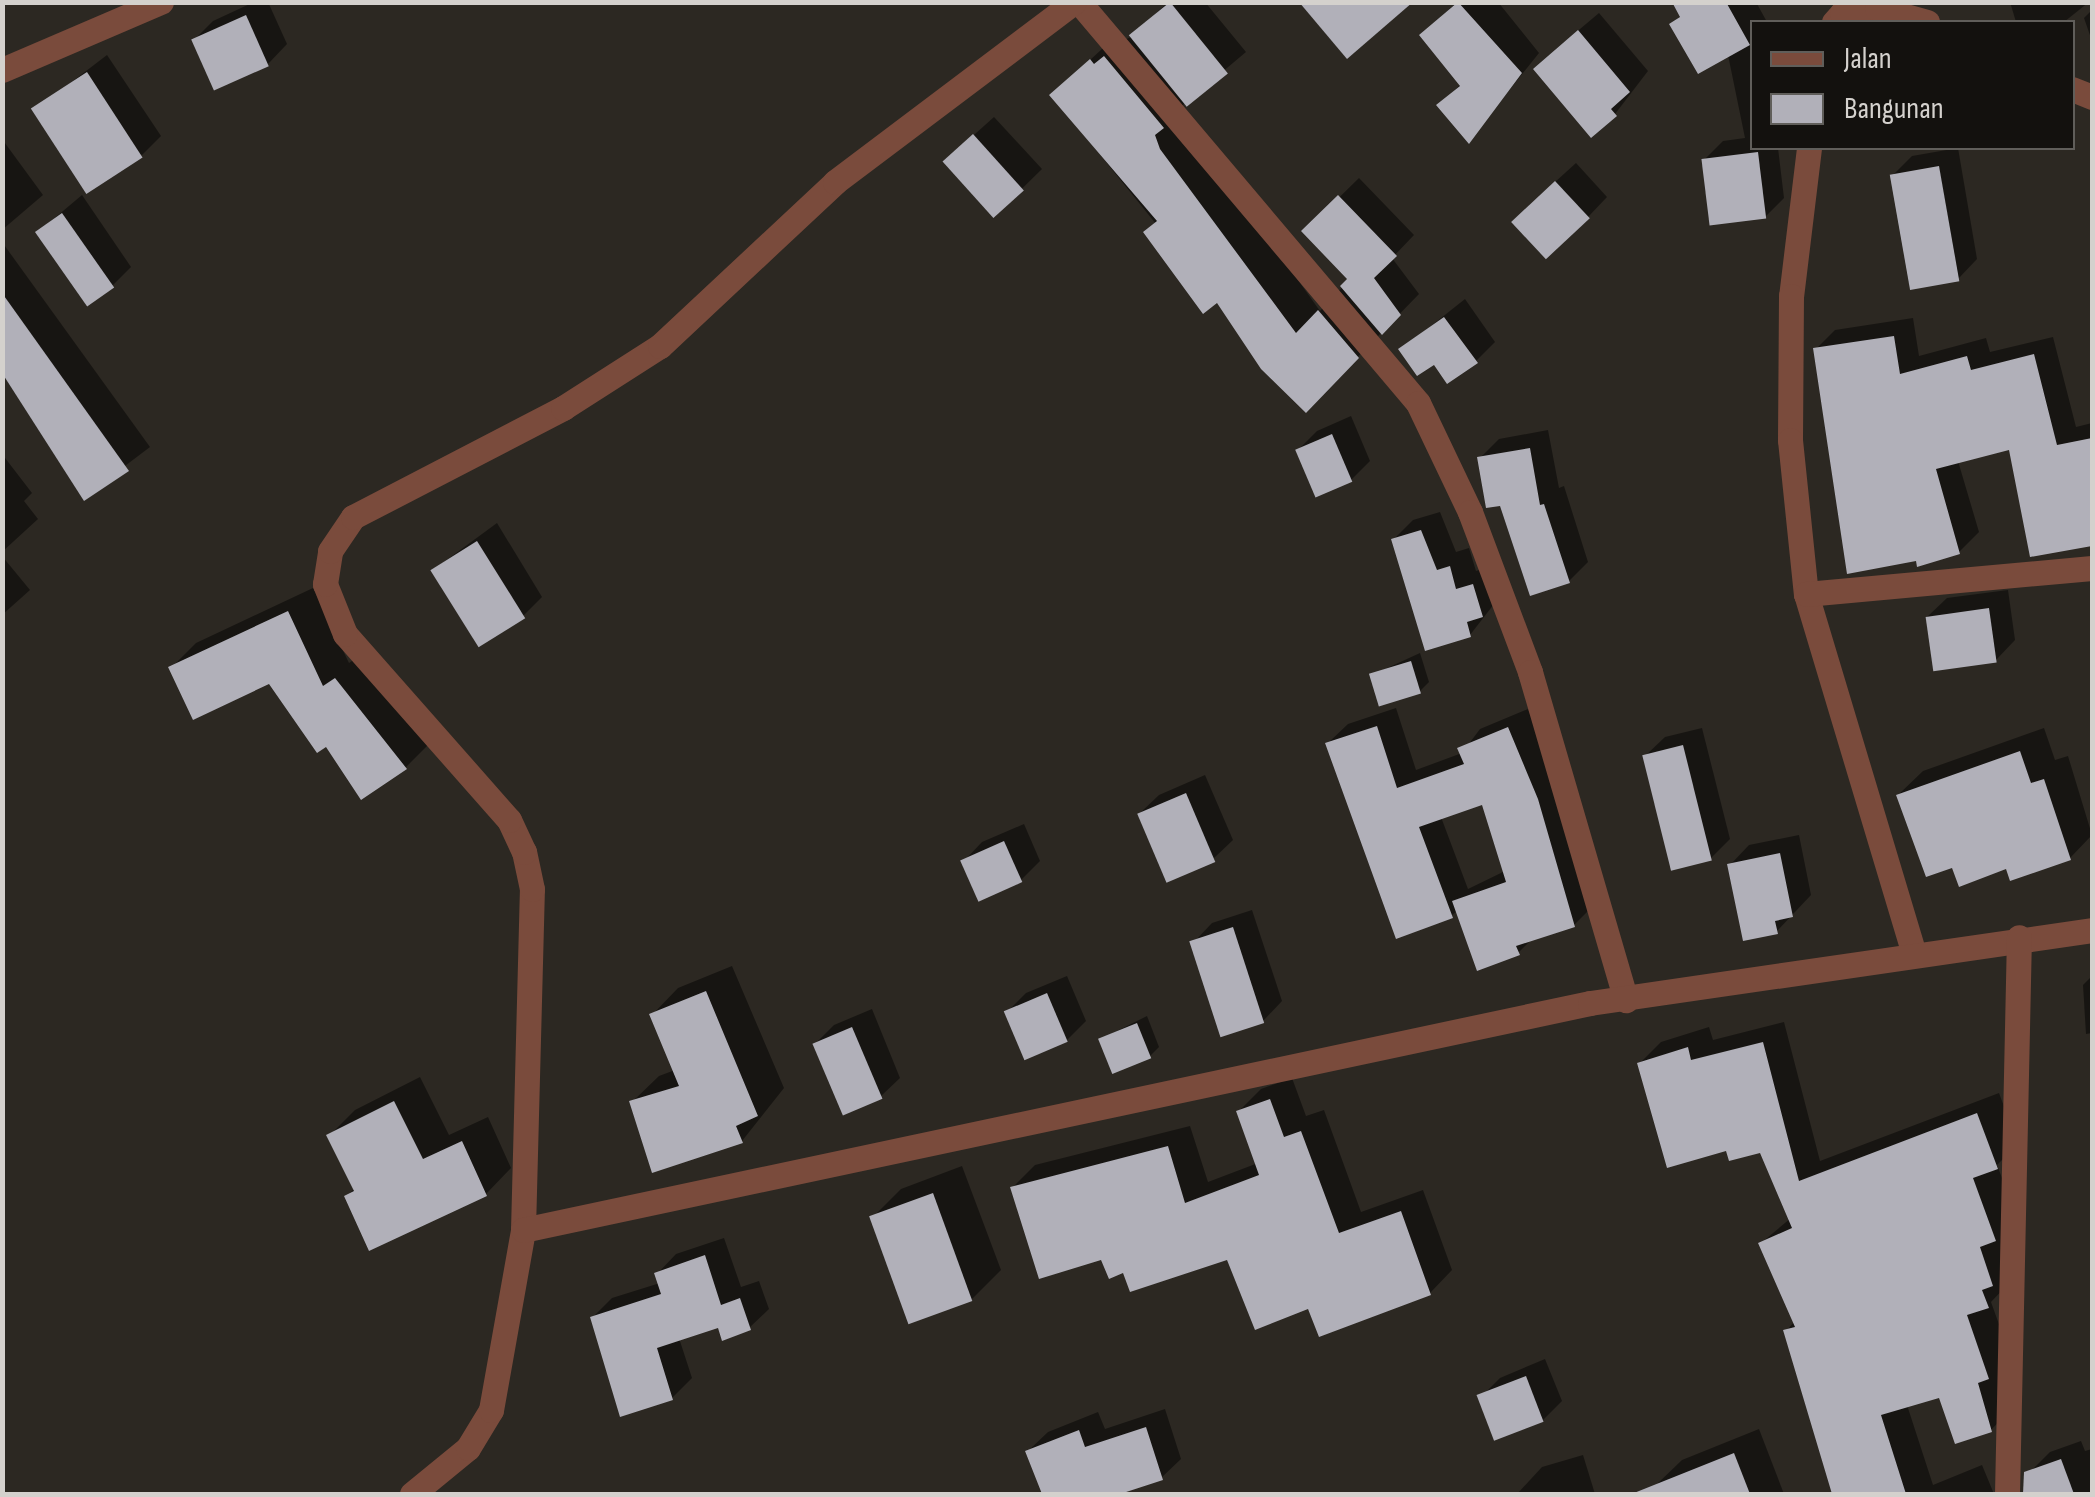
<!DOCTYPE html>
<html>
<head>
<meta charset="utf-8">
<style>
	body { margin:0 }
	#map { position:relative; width:2095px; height:1497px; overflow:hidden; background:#2c2822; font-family:"Sofia Sans Condensed",sans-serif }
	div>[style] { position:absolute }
	.shadow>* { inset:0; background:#0007 }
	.building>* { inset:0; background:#b1b0b9; transform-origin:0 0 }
	.minor>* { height:25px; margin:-12.5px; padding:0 12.5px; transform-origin:12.5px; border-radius:12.5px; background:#7a4b3c }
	span { translate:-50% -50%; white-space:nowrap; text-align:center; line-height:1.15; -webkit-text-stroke:10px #13110e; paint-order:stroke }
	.frame { position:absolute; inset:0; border:5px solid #d4d1cd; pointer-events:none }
	.legend { position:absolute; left:1750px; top:20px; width:325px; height:130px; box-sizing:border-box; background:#13110e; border:2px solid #605e5a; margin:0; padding:12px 18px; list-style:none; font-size:30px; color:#d4d1cd }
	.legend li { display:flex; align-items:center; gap:20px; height:50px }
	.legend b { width:50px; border:2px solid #605e5a }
</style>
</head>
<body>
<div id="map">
	<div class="shadow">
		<i style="clip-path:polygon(254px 2px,268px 2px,287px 44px,268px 64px,194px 40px,213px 21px)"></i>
		<i style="clip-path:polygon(1168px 2px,1205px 2px,1246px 52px,1177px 110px,1320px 311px,1350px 279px,1305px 231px,1359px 178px,1414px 235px,1392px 258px,1419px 294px,1306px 410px,1052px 95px,1115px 37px,1120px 42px,1131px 37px)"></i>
		<i style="clip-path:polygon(1457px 2px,1498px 2px,1539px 53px,1469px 140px,1440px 105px,1461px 84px,1422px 35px)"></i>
		<i style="clip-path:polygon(1695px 2px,1756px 2px,1767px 22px,1752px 22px,1752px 148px,1778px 148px,1784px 198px,1765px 217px,1704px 160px,1723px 141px,1745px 138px,1728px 55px,1672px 24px)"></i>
		<i style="clip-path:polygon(2010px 2px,2089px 2px,2064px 22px,2016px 22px)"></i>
		<i style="clip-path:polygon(2092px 10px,2092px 41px,2084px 18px)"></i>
		<i style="clip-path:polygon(1599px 13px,1648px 71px,1615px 114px,1555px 50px)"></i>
		<i style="clip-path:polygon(107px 55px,161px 136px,142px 155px,35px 110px)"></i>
		<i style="clip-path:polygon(994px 117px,1042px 169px,995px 215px,965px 143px)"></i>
		<i style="clip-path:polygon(2px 139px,43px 195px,2px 230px)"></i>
		<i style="clip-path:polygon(1958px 148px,1977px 259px,1958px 279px,1892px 176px,1912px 156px)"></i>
		<i style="clip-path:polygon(1576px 163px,1607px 197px,1588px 217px,1533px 202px)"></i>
		<i style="clip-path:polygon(82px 195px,131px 267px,112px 286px,38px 232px)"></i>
		<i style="clip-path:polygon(2px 242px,150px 447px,84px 497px,2px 362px)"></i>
		<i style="clip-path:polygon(1465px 299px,1495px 342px,1476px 361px,1402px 349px)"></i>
		<i style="clip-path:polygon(1913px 318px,1919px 356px,1986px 338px,1990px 352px,2053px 337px,2076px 427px,2092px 423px,2092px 547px,2010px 447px,1958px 461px,1979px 532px,1959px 552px,1816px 349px,1835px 330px)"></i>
		<i style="clip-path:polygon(1351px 416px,1370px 461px,1351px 480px,1298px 450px,1317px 431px)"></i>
		<i style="clip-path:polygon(1548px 430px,1559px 488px,1564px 486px,1588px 562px,1569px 581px,1502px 503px,1480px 458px,1499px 439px)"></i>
		<i style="clip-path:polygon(2px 454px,32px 493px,24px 501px,38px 519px,2px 552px)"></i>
		<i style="clip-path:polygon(1440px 512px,1456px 552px,1469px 548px,1476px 571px,1492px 566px,1501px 595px,1470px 635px,1394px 539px,1413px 520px)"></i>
		<i style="clip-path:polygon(497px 523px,542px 597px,523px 616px,433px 570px)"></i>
		<i style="clip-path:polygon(2px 556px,30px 590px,2px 615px)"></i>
		<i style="clip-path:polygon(313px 588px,349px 663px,361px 655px,430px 743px,405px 768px,326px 744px,270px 680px,171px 668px,196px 643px)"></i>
		<i style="clip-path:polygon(2008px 590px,2015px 640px,1996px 660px,1927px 617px,1947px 598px)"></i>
		<i style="clip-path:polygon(1420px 653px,1429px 682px,1420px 691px,1372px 675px)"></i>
		<i style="clip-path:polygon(evenodd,1396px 708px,1416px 770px,1462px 753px,1480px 729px,1528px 709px,1556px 779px,1593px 906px,1574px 925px,1533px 938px,1518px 953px,1458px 910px,1451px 916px,1328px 743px,1348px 724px,1396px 708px,1483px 802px,1505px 871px,1468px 889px,1441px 817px,1483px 802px)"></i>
		<i style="clip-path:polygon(1702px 728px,1730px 839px,1711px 858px,1645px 756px,1665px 737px)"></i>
		<i style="clip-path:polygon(2044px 728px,2055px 760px,2068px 756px,2092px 835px,2070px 858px,1954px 865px,1898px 795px,1923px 771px)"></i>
		<i style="clip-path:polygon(1205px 775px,1233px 840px,1213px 859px,1139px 814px,1159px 795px)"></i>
		<i style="clip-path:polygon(1024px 824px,1040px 861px,1021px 880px,963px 862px,982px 842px)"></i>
		<i style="clip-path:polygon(1799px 835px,1811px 895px,1777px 931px,1730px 865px,1749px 845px)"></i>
		<i style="clip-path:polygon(1252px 910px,1282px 1001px,1263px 1021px,1193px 943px,1212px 923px)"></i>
		<i style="clip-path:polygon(732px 966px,784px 1088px,742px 1141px,632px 1102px,659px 1076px,675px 1070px,652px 1015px,678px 988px)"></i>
		<i style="clip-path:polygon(1067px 976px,1086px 1021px,1067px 1040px,1007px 1012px,1026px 993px)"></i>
		<i style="clip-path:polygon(2092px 976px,2092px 1033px,2086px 1034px,2083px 985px)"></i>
		<i style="clip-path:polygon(872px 1009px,900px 1078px,880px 1097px,815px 1044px,834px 1025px)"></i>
		<i style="clip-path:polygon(1147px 1016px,1159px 1047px,1150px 1056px,1101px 1039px)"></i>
		<i style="clip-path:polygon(1784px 1022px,1820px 1161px,1999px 1093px,2018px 1144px,1997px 1165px,2017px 1217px,2009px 1283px,1991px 1302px,2010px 1355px,2013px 1407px,1991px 1430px,1941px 1395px,1907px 1405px,1933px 1485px,1982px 1465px,1994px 1494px,1845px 1494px,1786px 1331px,1795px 1321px,1761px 1243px,1791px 1218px,1761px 1150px,1728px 1147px,1639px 1064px,1661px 1042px,1709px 1027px,1713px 1040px)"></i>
		<i style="clip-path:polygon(420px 1077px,449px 1135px,488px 1117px,511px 1168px,486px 1194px,347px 1196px,355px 1188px,329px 1136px,355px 1110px)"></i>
		<i style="clip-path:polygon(1292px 1078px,1306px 1116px,1324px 1110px,1361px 1212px,1423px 1190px,1452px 1270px,1430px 1293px,1310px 1306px,1229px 1257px,1124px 1270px,1013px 1187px,1035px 1165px,1190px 1126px,1208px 1182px,1258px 1163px,1239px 1111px,1261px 1089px)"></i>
		<i style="clip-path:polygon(962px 1166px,1001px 1270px,972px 1299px,872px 1218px,901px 1189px)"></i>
		<i style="clip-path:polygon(724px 1238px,741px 1287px,759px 1281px,769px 1309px,749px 1328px,719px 1325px,679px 1338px,692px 1378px,672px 1398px,592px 1318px,612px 1298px,660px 1283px,657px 1274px,676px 1254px)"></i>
		<i style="clip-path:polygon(1545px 1359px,1562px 1401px,1543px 1420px,1480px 1398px,1500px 1378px)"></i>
		<i style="clip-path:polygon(1165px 1409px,1181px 1459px,1161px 1478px,1111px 1494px,1044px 1494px,1028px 1451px,1048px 1432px,1098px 1412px,1105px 1429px)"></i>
		<i style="clip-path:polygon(1759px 1429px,1784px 1494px,1660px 1494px,1656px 1485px,1682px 1460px)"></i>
		<i style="clip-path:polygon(2081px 1441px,2085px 1451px,2092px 1449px,2092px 1494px,2039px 1494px,2031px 1471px,2050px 1452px)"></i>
		<i style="clip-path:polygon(1583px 1455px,1595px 1494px,1517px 1494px,1542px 1467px)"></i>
	</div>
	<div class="building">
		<i style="left:1170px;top:2px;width:92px;height:53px;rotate:51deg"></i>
		<i style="clip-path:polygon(1299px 2px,1413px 2px,1347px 59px)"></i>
		<i style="clip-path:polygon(1458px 2px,1522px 73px,1469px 144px,1436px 105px,1460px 86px,1419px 35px)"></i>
		<i style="clip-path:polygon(1672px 2px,1726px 2px,1750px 45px,1698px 74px,1669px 24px,1680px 17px)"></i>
		<i style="left:246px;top:15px;width:56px;height:60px;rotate:66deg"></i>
		<i style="clip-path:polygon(1578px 30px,1630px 92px,1611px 109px,1617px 116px,1591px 138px,1533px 69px)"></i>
		<i style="clip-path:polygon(1104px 56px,1164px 128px,1155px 135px,1160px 149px,1296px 333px,1318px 310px,1359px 358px,1306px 413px,1261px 369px,1217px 303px,1203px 314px,1143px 232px,1157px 221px,1049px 95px,1090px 59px,1094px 64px)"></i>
		<i style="left:87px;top:72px;width:102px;height:67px;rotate:57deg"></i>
		<i style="left:973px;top:134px;width:76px;height:41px;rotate:48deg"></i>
		<i style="left:1758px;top:152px;width:67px;height:57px;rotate:83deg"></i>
		<i style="left:1939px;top:166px;width:117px;height:50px;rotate:80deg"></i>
		<i style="left:1555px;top:181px;width:51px;height:60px;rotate:47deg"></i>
		<i style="clip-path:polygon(1338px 195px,1397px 256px,1374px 278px,1401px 315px,1382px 335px,1340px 286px,1347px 279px,1301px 231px)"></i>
		<i style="left:62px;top:213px;width:91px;height:33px;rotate:55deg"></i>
		<i style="clip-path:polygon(2px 293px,129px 471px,84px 501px,2px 373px)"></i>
		<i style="clip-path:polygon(1444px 317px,1478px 363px,1447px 384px,1434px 365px,1417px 376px,1398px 349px)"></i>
		<i style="clip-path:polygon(1894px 336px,1900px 374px,1967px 356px,1971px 370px,2034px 354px,2057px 445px,2092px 438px,2092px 546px,2030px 557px,2009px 450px,1936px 469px,1960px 554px,1917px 567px,1916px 561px,1847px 574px,1813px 348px)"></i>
		<i style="left:1332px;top:434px;width:52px;height:40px;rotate:67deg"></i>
		<i style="clip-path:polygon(1530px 448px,1540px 505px,1544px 504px,1570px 583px,1530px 596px,1500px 506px,1486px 508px,1477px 457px)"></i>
		<i style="clip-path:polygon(1421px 530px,1437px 570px,1450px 566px,1456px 589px,1473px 584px,1483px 617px,1467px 622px,1471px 637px,1425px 651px,1391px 539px)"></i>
		<i style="left:477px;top:541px;width:91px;height:55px;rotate:58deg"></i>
		<i style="left:1989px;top:608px;width:55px;height:64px;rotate:82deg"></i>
		<i style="clip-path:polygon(288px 611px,323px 686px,335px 678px,407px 769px,361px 800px,326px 747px,317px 753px,269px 684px,193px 720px,168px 667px)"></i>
		<i style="left:1411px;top:661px;width:34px;height:44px;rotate:73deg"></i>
		<i style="clip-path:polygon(1377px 726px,1397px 788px,1464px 764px,1457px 748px,1508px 727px,1538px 799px,1575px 927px,1516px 946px,1520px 955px,1477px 971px,1452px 901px,1506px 882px,1482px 805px,1419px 827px,1453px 918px,1396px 939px,1325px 743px)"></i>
		<i style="left:1683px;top:745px;width:119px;height:42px;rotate:76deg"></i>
		<i style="clip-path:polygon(2020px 751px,2031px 783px,2044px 779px,2071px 860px,2010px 881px,2006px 869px,1959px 887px,1952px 868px,1926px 877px,1896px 795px)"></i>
		<i style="left:1186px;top:793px;width:75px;height:53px;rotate:67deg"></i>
		<i style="left:1004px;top:841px;width:45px;height:48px;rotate:66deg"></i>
		<i style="clip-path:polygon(1780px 853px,1793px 917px,1775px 921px,1778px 934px,1743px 941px,1727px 864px)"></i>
		<i style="left:1233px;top:927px;width:101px;height:46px;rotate:72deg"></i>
		<i style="clip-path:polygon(706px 991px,758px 1116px,736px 1126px,743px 1143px,652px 1173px,629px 1101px,679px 1086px,649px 1014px)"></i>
		<i style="left:1047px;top:993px;width:53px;height:47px;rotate:67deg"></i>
		<i style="left:1137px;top:1023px;width:38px;height:42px;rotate:68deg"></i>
		<i style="left:852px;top:1027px;width:78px;height:43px;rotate:67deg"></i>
		<i style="clip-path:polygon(1763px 1042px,1799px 1181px,1977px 1113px,1998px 1169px,1973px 1178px,1996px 1241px,1980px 1247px,1993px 1286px,1982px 1290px,1989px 1308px,1967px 1315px,1989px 1379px,1978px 1383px,1992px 1432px,1955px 1444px,1939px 1398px,1881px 1415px,1906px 1494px,1832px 1494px,1783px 1330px,1795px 1327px,1758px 1243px,1792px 1228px,1760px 1153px,1729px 1161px,1726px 1151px,1667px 1168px,1637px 1063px,1688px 1047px,1691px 1060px)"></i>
		<i style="clip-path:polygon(1270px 1099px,1284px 1137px,1301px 1131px,1339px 1233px,1401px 1211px,1431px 1295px,1319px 1337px,1308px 1309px,1255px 1330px,1227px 1260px,1130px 1292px,1123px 1273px,1109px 1279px,1101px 1260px,1039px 1279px,1010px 1187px,1168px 1146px,1185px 1203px,1259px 1175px,1236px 1111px)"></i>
		<i style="clip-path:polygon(394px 1101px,423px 1159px,462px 1141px,487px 1196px,369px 1251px,344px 1196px,354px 1191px,326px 1135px)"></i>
		<i style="left:933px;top:1193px;width:115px;height:68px;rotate:70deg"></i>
		<i style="clip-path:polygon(705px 1255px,721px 1305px,740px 1298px,751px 1330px,722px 1341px,718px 1328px,657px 1348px,673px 1400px,620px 1417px,590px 1317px,661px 1294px,654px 1273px)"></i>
		<i style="left:1526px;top:1376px;width:49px;height:53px;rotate:69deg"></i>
		<i style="clip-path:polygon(1146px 1427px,1163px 1480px,1120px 1494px,1042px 1494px,1025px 1451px,1079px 1430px,1085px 1447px)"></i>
		<i style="clip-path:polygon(1734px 1453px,1750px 1494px,1634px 1494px,1634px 1493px)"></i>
		<i style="clip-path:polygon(2061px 1459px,2074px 1494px,2023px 1494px,2024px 1472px)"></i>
	</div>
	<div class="minor">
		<i style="left:1079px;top:2px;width:525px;rotate:49.79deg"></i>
		<i style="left:1418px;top:403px;width:121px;rotate:64.5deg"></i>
		<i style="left:1470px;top:512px;width:171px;rotate:69.4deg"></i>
		<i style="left:1530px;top:672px;width:342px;rotate:73.7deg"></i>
		<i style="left:1834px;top:22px;width:12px;rotate:-48deg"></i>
		<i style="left:1842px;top:13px;width:35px;rotate:-8deg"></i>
		<i style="left:1877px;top:8px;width:52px;rotate:15.6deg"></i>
		<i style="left:2px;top:70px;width:173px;rotate:-23.2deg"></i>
		<i style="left:2072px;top:89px;width:22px;rotate:22deg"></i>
		<i style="left:1809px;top:148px;width:149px;rotate:96.9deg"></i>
		<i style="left:1791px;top:296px;width:144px;rotate:90.4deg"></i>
		<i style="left:1790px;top:440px;width:155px;rotate:84.1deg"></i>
		<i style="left:1806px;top:594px;width:375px;rotate:73.3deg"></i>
		<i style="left:1806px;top:594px;width:287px;rotate:-5.2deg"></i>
		<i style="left:523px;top:1230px;width:341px;rotate:-88.5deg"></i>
		<i style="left:532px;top:889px;width:38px;rotate:-102deg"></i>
		<i style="left:524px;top:852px;width:35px;rotate:-115deg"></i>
		<i style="left:509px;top:820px;width:248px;rotate:-131.4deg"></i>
		<i style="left:345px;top:634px;width:54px;rotate:-111.8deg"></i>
		<i style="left:325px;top:584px;width:33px;rotate:-81deg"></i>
		<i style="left:330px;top:551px;width:41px;rotate:-55.9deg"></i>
		<i style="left:353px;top:517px;width:237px;rotate:-27.4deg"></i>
		<i style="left:563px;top:408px;width:115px;rotate:-32.6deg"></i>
		<i style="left:660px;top:346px;width:240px;rotate:-43.1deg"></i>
		<i style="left:835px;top:182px;width:299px;rotate:-37deg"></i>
		<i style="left:412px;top:1494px;width:72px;rotate:-39.4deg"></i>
		<i style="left:468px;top:1448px;width:44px;rotate:-58.8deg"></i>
		<i style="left:491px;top:1410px;width:183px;rotate:-79.9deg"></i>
		<i style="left:523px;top:1230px;width:1091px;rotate:-12.01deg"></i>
		<i style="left:1590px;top:1003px;width:507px;rotate:-8.27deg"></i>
		<i style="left:2007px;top:1494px;width:557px;rotate:-88.77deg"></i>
	</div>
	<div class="frame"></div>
	<ul class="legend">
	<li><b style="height:12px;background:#7a4b3c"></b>Jalan</li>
	<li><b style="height:28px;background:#b1b0b9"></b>Bangunan</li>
	</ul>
</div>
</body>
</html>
